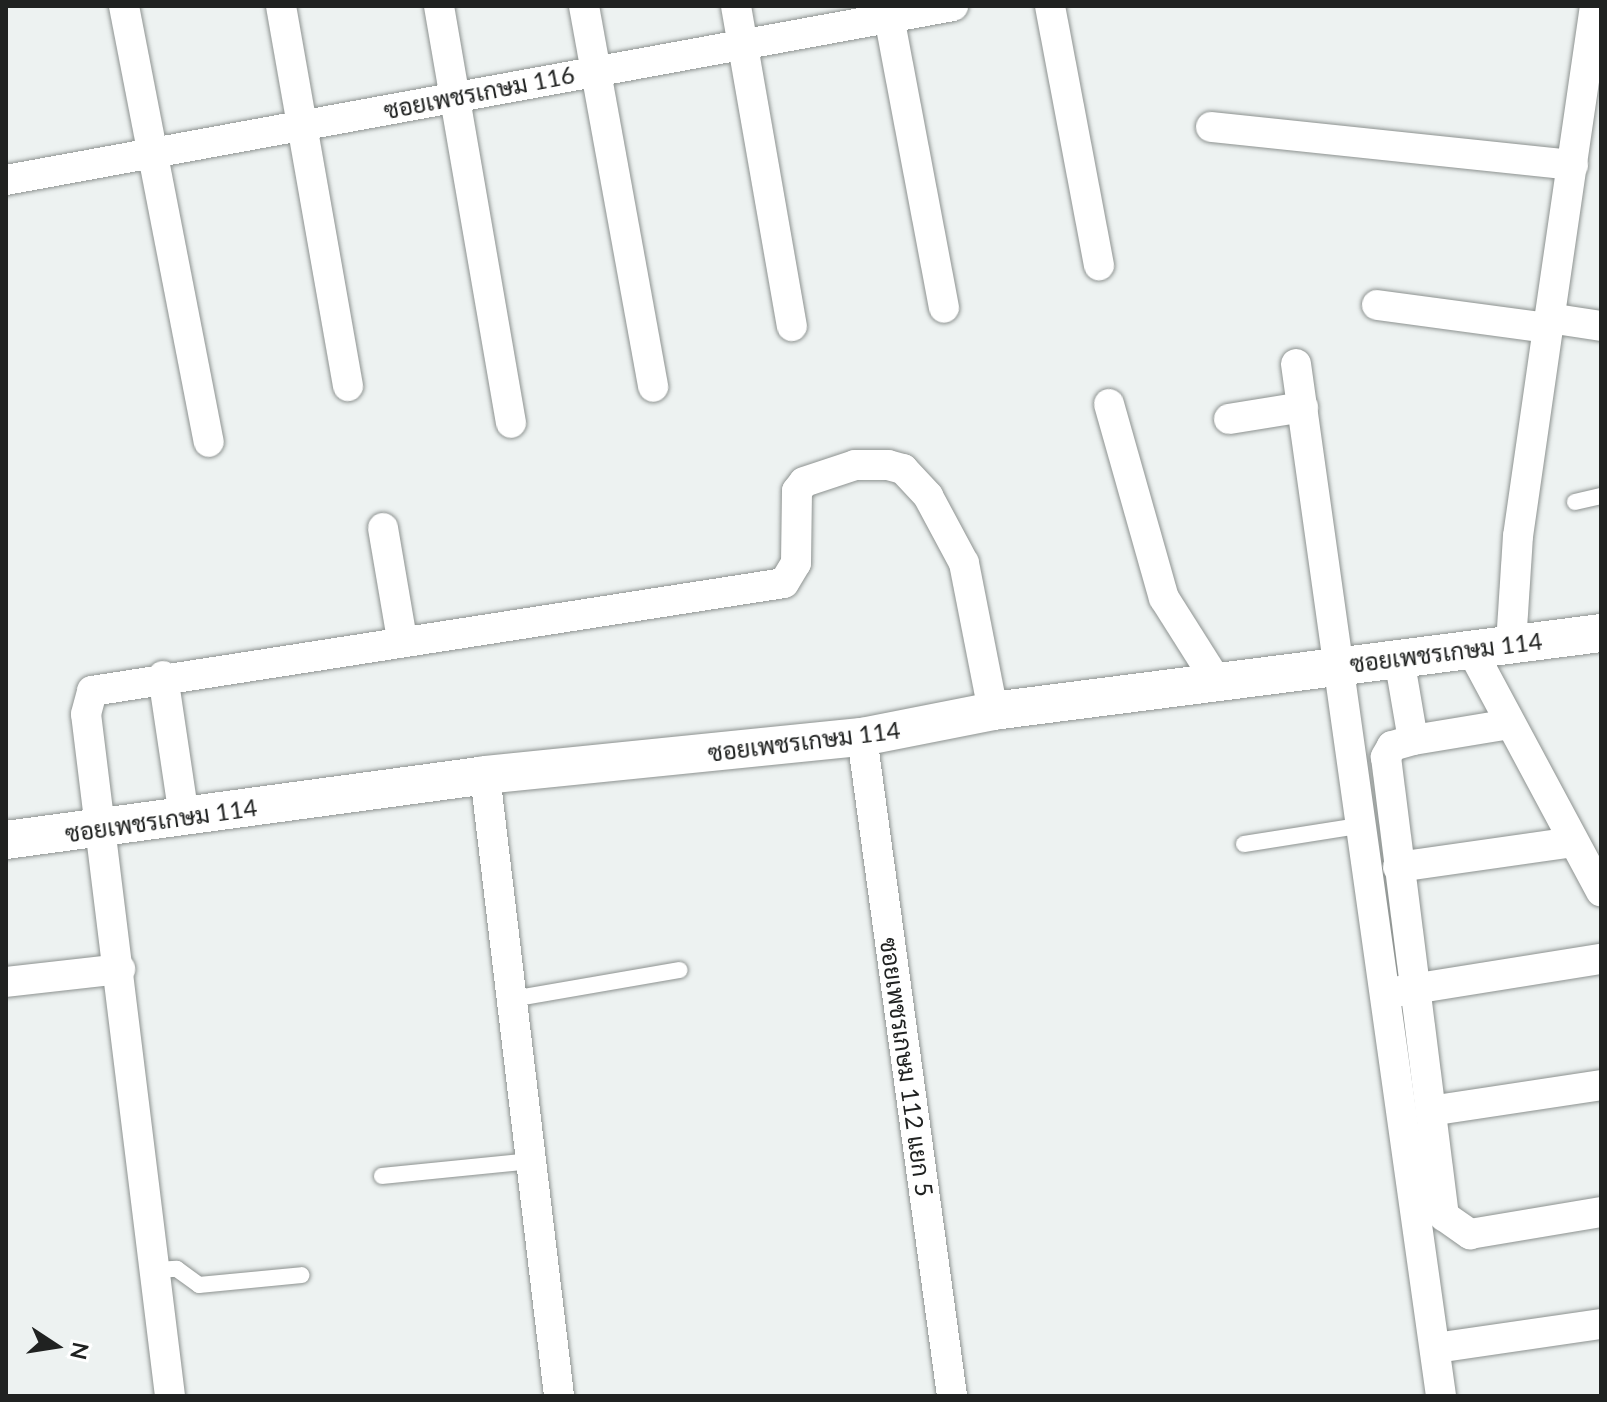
<!DOCTYPE html>
<html>
<head>
<meta charset="utf-8">
<style>
	body { margin:0 }
	#map { position:relative; width:1607px; height:1402px; overflow:hidden; background:#edf2f1; font-family:Lato,Sarabun,sans-serif }
	div>[style] { position:absolute }
	.roads { filter:drop-shadow(0 0 2px #8d9290) drop-shadow(0 0 2px #8d9290) }
	.service>* { height:16px; margin:-8px; padding:0 8px; transform-origin:8px; border-radius:8px; background:#fff }
	.minor>* { height:30px; margin:-15px; padding:0 15px; transform-origin:15px; border-radius:15px; background:#fff }
	.tertiary>* { height:38px; margin:-19px; padding:0 19px; transform-origin:19px; border-radius:19px; background:#fff }
	span { translate:-50% -50%; white-space:nowrap; text-align:center; line-height:1.15; -webkit-text-stroke:6px #fff; paint-order:stroke }
	.street-label { font-size:24px; color:#202221 }
	.frame { position:absolute; inset:0; border:8px solid #202221; pointer-events:none }
	.north { position:absolute; left:16px; top:1306px; width:80px; height:80px; -webkit-text-stroke:6px #fff; paint-order:stroke; rotate:102deg; font-size:22px; font-weight:700; line-height:32px; text-align:center; color:#202221 }
	.north::after { content:''; display:block; margin:auto; width:28px; height:36px; background:#202221; clip-path:polygon(50% 0,100% 100%,50% 72%,0 100%) }
</style>
</head>
<body>
<div id="map">
	<div class="roads">
		<div class="service">
			<i style="left:1575px;top:502px;width:27px;rotate:-13deg"></i>
			<i style="left:1244px;top:844px;width:121px;rotate:-9deg"></i>
			<i style="left:512px;top:999px;width:170px;rotate:-9.8deg"></i>
			<i style="left:382px;top:1176px;width:150px;rotate:-5.7deg"></i>
			<i style="left:155px;top:1270px;width:22px;rotate:-3deg"></i>
			<i style="left:177px;top:1269px;width:27px;rotate:36deg"></i>
			<i style="left:199px;top:1285px;width:103px;rotate:-5.5deg"></i>
		</div>
		<div class="minor">
			<i style="left:124px;top:6px;width:444px;rotate:79deg"></i>
			<i style="left:281px;top:6px;width:386px;rotate:80deg"></i>
			<i style="left:439px;top:6px;width:423px;rotate:80.2deg"></i>
			<i style="left:584px;top:6px;width:387px;rotate:79.7deg"></i>
			<i style="left:736px;top:6px;width:325px;rotate:80.1deg"></i>
			<i style="left:887px;top:6px;width:307px;rotate:79.3deg"></i>
			<i style="left:1050px;top:6px;width:264px;rotate:79.3deg"></i>
			<i style="left:1211px;top:127px;width:364px;rotate:6deg"></i>
			<i style="left:6px;top:180px;width:963px;rotate:-10.41deg"></i>
			<i style="left:1377px;top:305px;width:173px;rotate:7.7deg"></i>
			<i style="left:1548px;top:328px;width:210px;rotate:98.2deg"></i>
			<i style="left:1518px;top:536px;width:108px;rotate:93.7deg"></i>
			<i style="left:1549px;top:318px;width:53px;rotate:8.7deg"></i>
			<i style="left:1548px;top:328px;width:325px;rotate:-81.7deg"></i>
			<i style="left:1296px;top:364px;width:1042px;rotate:82deg"></i>
			<i style="left:1109px;top:404px;width:202px;rotate:74.2deg"></i>
			<i style="left:1164px;top:598px;width:103px;rotate:57.7deg"></i>
			<i style="left:1229px;top:419px;width:75px;rotate:-9.2deg"></i>
			<i style="left:383px;top:528px;width:113px;rotate:80.3deg"></i>
			<i style="left:1471px;top:649px;width:275px;rotate:61.8deg"></i>
			<i style="left:1399px;top:658px;width:83px;rotate:80.3deg"></i>
			<i style="left:163px;top:676px;width:143px;rotate:81.5deg"></i>
			<i style="left:1510px;top:724px;width:98px;rotate:170.6deg"></i>
			<i style="left:1413px;top:740px;width:22px;rotate:164deg"></i>
			<i style="left:1392px;top:746px;width:13px;rotate:119deg"></i>
			<i style="left:1386px;top:757px;width:463px;rotate:82.8deg"></i>
			<i style="left:1444px;top:1216px;width:32px;rotate:35deg"></i>
			<i style="left:1470px;top:1234px;width:133px;rotate:-9.5deg"></i>
			<i style="left:862px;top:737px;width:665px;rotate:82.22deg"></i>
			<i style="left:485px;top:775px;width:625px;rotate:83.2deg"></i>
			<i style="left:1398px;top:867px;width:177px;rotate:-8.1deg"></i>
			<i style="left:6px;top:982px;width:115px;rotate:-6.5deg"></i>
			<i style="left:1394px;top:992px;width:210px;rotate:-9.1deg"></i>
			<i style="left:1430px;top:1111px;width:173px;rotate:-8.6deg"></i>
			<i style="left:1436px;top:1348px;width:167px;rotate:-8.3deg"></i>
			<i style="left:170px;top:1396px;width:687px;rotate:-97.02deg"></i>
			<i style="left:86px;top:714px;width:24px;rotate:-75deg"></i>
			<i style="left:92px;top:691px;width:700px;rotate:-8.87deg"></i>
			<i style="left:784px;top:583px;width:23px;rotate:-59deg"></i>
			<i style="left:796px;top:563px;width:72px;rotate:-89.2deg"></i>
			<i style="left:797px;top:491px;width:11px;rotate:-52deg"></i>
			<i style="left:804px;top:482px;width:54px;rotate:-18.4deg"></i>
			<i style="left:855px;top:465px;width:33px"></i>
			<i style="left:888px;top:465px;width:16px;rotate:15deg"></i>
			<i style="left:903px;top:469px;width:37px;rotate:47deg"></i>
			<i style="left:928px;top:496px;width:76px;rotate:61.8deg"></i>
			<i style="left:964px;top:563px;width:151px;rotate:78.9deg"></i>
		</div>
		<div class="tertiary">
			<i style="left:6px;top:840px;width:483px;rotate:-7.7deg"></i>
			<i style="left:485px;top:775px;width:379px;rotate:-5.8deg"></i>
			<i style="left:862px;top:737px;width:134px;rotate:-11.2deg"></i>
			<i style="left:993px;top:711px;width:613px;rotate:-7.31deg"></i>
		</div>
	</div>
	<div class="street-label">
		<span style="left:479px;top:92px;rotate:-11deg">ซอยเพชรเกษม 116</span>
		<span style="left:1446px;top:652px;rotate:-7deg">ซอยเพชรเกษม 114</span>
		<span style="left:804px;top:741px;rotate:-7deg">ซอยเพชรเกษม 114</span>
		<span style="left:161px;top:820px;rotate:-8deg">ซอยเพชรเกษม 114</span>
		<span style="left:907px;top:1067px;rotate:82deg">ซอยเพชรเกษม 112 แยก 5</span>
	</div>
	<div class="frame"></div>
	<div class="north">N</div>
</div>
</body>
</html>
